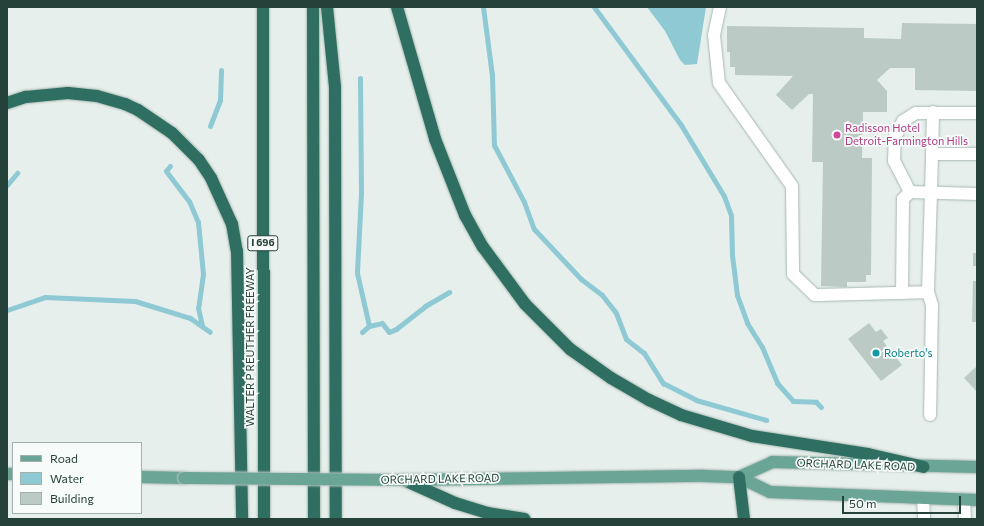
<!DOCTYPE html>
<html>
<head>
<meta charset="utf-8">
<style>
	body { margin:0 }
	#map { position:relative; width:984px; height:526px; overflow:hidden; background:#e6efeb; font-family:Commissioner,sans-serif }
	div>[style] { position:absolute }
	.water>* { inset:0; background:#8ec9d4 }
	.stream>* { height:5px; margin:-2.5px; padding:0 2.5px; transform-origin:2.5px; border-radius:2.5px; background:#8ec9d4 }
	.building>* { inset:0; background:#bbcac4; transform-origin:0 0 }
	.roads { filter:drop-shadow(0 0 1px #a8b8b2) drop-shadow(0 0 1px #a8b8b2) }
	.minor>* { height:12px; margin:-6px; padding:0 6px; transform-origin:6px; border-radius:6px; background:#fff }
	.major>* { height:12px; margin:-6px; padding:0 6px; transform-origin:6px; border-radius:6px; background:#6aa596 }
	.highway>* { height:12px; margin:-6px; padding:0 6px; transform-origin:6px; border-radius:6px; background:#2f6f62 }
	.bridges { filter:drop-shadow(0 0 1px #c2cac8) drop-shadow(0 0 1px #c2cac8) }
	.major-bridge>* { height:12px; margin:-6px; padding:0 6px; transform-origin:6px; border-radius:6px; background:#6aa596 }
	.dots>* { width:11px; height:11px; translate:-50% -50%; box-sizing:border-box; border:2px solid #f7fbf9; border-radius:50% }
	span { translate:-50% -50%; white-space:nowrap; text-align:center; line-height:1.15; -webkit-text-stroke:3.5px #f7fbf9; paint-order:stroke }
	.shield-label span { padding:1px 3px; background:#f7fbf9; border:1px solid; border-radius:3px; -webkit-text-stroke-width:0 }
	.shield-label { font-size:10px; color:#24423a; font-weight:700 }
	.hotel-label { font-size:11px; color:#b23c85 }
	.left { translate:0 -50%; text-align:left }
	.street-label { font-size:11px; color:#24423a }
	.culture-label { font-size:11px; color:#0d838f }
	.frame { position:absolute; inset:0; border:8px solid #24423a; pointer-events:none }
	.legend { position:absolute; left:12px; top:442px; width:130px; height:72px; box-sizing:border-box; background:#f7fbf9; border:1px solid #a3b1ad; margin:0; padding:5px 7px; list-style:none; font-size:12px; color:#24423a }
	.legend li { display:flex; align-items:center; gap:8px; height:20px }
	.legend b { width:20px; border:1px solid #a3b1ad }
	.scale { position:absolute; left:842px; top:496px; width:119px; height:18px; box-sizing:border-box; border:2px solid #24423a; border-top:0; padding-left:5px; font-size:12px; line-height:14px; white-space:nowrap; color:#24423a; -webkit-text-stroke:3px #f7fbf9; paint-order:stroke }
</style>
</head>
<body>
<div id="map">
	<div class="water">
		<i style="clip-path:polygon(647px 7px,706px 7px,697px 64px,685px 65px,680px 60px,665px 31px)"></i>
	</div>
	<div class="stream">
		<i style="left:483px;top:7px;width:69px;rotate:82.5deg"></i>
		<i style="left:492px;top:75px;width:70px;rotate:88.4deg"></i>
		<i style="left:494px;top:145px;width:64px;rotate:62.2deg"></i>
		<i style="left:524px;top:202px;width:29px;rotate:70deg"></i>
		<i style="left:534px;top:229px;width:69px;rotate:46.8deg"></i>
		<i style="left:581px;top:279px;width:26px;rotate:37deg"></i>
		<i style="left:602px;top:295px;width:23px;rotate:52deg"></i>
		<i style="left:616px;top:313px;width:28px;rotate:69deg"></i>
		<i style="left:626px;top:339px;width:23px;rotate:38deg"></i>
		<i style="left:644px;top:353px;width:36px;rotate:58deg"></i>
		<i style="left:663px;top:383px;width:37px;rotate:27deg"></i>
		<i style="left:696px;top:400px;width:73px;rotate:15.9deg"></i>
		<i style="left:594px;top:7px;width:147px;rotate:53.6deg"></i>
		<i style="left:681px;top:125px;width:83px;rotate:58.8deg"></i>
		<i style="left:724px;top:196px;width:20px;rotate:70deg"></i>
		<i style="left:731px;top:215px;width:40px;rotate:88.6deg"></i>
		<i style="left:732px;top:255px;width:40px;rotate:82.9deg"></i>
		<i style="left:737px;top:295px;width:30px;rotate:70deg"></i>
		<i style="left:747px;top:323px;width:28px;rotate:58deg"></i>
		<i style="left:762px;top:347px;width:39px;rotate:67deg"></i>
		<i style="left:777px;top:383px;width:24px;rotate:48deg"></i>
		<i style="left:793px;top:401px;width:23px;rotate:2deg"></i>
		<i style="left:816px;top:402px;width:7px;rotate:45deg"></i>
		<i style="left:360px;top:78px;width:115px;rotate:89.5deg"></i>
		<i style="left:361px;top:193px;width:80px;rotate:92.9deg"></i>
		<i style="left:357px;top:273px;width:54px;rotate:77.2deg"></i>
		<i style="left:210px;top:126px;width:28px;rotate:-69deg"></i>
		<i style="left:220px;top:100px;width:30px;rotate:-88deg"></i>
		<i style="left:170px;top:166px;width:6px;rotate:129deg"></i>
		<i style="left:166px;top:171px;width:38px;rotate:53deg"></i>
		<i style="left:189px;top:201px;width:23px;rotate:67deg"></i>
		<i style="left:198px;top:222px;width:52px;rotate:84.5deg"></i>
		<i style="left:203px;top:274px;width:34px;rotate:98deg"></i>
		<i style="left:198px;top:308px;width:18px;rotate:77deg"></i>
		<i style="left:7px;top:185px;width:16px;rotate:-50deg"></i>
		<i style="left:7px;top:310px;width:40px;rotate:-18.9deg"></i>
		<i style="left:45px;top:297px;width:90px;rotate:2.5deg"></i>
		<i style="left:135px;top:301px;width:58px;rotate:17.2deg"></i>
		<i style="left:190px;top:318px;width:24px;rotate:35deg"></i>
		<i style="left:362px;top:332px;width:9px;rotate:-41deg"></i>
		<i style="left:369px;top:326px;width:13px;rotate:-13deg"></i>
		<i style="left:382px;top:323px;width:11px;rotate:52deg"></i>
		<i style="left:389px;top:332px;width:8px;rotate:-23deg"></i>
		<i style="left:396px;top:329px;width:37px;rotate:-38deg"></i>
		<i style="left:425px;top:306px;width:28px;rotate:-30deg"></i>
	</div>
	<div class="building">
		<i style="clip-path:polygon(902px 23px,977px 24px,977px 91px,915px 90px,915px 68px,890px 68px,877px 80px,887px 91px,887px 112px,863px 112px,862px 158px,872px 158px,871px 275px,866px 275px,866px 282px,847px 282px,847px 287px,821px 286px,823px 162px,812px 162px,813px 94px,809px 94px,792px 110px,776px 95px,793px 76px,735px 75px,735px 67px,730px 67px,730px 52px,727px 52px,727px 26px,864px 28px,864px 38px,901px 39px)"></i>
		<i style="left:973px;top:253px;width:4px;height:13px"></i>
		<i style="clip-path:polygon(973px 281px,977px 281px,977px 322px,972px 322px)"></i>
		<i style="clip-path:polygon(869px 323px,876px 332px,881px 329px,888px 338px,883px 341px,902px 365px,881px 381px,848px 339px)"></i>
		<i style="clip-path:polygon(977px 366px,977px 392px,964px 378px)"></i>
	</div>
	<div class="roads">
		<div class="minor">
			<i style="left:720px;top:7px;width:29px;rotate:102deg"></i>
			<i style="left:714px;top:35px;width:48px;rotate:84.1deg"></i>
			<i style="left:719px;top:83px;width:126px;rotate:54.7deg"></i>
			<i style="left:792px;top:186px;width:88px;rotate:89.3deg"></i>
			<i style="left:793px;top:274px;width:30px;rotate:44deg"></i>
			<i style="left:815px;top:295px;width:113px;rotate:-1.5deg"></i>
			<i style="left:928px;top:292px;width:138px;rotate:-88.3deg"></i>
			<i style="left:932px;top:154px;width:45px"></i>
			<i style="left:932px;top:154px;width:42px;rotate:-88.6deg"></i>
			<i style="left:910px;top:192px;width:35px;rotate:-117deg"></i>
			<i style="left:894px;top:161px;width:24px;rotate:-88deg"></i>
			<i style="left:895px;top:137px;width:18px;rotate:-63deg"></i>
			<i style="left:903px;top:121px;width:15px;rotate:-32deg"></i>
			<i style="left:916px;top:113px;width:61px"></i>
			<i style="left:928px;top:292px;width:14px;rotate:73deg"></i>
			<i style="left:932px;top:305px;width:110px;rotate:91deg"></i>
			<i style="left:902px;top:293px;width:94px;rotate:-89.4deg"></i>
			<i style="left:903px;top:199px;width:10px;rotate:-45deg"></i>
			<i style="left:910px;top:192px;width:67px;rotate:1.7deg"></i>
			<i style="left:923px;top:498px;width:21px;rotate:87deg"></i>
			<i style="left:964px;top:500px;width:19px;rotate:87deg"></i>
		</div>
		<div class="major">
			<i style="left:7px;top:474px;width:6px"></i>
			<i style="left:141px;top:477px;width:43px;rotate:1.3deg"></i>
			<i style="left:739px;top:477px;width:36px;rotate:-24deg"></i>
			<i style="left:772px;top:462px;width:205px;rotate:1.4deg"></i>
			<i style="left:404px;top:480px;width:300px;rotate:-0.8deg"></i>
			<i style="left:704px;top:476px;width:35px;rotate:2deg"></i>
			<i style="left:739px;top:477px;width:34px;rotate:26deg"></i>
			<i style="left:770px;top:492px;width:207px;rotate:2.2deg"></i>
		</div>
		<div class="highway">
			<i style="left:263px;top:7px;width:512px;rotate:89.89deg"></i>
			<i style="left:313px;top:7px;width:512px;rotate:89.89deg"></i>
			<i style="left:327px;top:7px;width:80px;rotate:84.3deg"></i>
			<i style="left:335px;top:87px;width:432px;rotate:89.9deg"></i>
			<i style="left:397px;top:7px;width:137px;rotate:73.9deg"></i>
			<i style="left:435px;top:139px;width:82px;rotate:68.5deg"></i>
			<i style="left:465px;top:215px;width:37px;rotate:61deg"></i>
			<i style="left:483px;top:247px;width:71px;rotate:53.6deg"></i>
			<i style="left:525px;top:304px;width:64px;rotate:45deg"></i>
			<i style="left:570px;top:349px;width:50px;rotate:35.3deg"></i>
			<i style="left:611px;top:378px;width:44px;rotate:30.1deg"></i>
			<i style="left:649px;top:400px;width:35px;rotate:25deg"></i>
			<i style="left:681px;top:415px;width:74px;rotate:16.5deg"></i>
			<i style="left:752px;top:436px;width:117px;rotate:8.8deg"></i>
			<i style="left:868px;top:454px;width:57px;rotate:13.1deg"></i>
			<i style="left:7px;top:103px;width:20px;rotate:-18deg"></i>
			<i style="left:26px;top:97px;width:42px;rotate:-5.4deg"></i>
			<i style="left:68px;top:93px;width:29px;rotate:6deg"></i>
			<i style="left:97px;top:96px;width:29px;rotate:16deg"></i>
			<i style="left:125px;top:104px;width:14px;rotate:25deg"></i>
			<i style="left:138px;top:110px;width:41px;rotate:34.1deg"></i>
			<i style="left:172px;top:133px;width:38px;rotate:45deg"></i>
			<i style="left:199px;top:160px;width:22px;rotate:56deg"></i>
			<i style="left:211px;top:178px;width:51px;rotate:65.5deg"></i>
			<i style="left:232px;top:224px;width:27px;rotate:80deg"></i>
			<i style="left:237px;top:251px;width:268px;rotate:88.9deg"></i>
			<i style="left:739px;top:477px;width:42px;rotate:83.2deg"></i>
			<i style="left:404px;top:480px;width:56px;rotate:24.3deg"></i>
			<i style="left:455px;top:503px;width:34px;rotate:17deg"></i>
			<i style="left:487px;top:513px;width:38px;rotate:9deg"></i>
		</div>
	</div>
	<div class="bridges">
		<div class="major-bridge">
			<i style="left:184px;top:478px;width:220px;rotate:0.5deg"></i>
		</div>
	</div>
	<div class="dots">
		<i style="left:837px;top:135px;background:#d1479c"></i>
		<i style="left:876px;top:353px;background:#0f9aa8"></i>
	</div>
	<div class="shield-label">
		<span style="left:263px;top:243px">I 696</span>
	</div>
	<div class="hotel-label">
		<span class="left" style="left:845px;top:135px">Radisson Hotel<br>Detroit-Farmington Hills</span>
	</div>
	<div class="street-label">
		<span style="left:250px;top:347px;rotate:-90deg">WALTER P REUTHER FREEWAY</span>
		<span style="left:856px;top:465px;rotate:2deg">ORCHARD LAKE ROAD</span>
		<span style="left:440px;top:479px;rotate:-1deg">ORCHARD LAKE ROAD</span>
	</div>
	<div class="culture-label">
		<span class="left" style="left:884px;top:353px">Roberto's</span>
	</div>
	<div class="frame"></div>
	<ul class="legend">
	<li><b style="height:5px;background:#6aa596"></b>Road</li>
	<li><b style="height:11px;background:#8ec9d4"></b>Water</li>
	<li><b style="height:11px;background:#bbcac4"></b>Building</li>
	</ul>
	<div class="scale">50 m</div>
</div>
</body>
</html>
